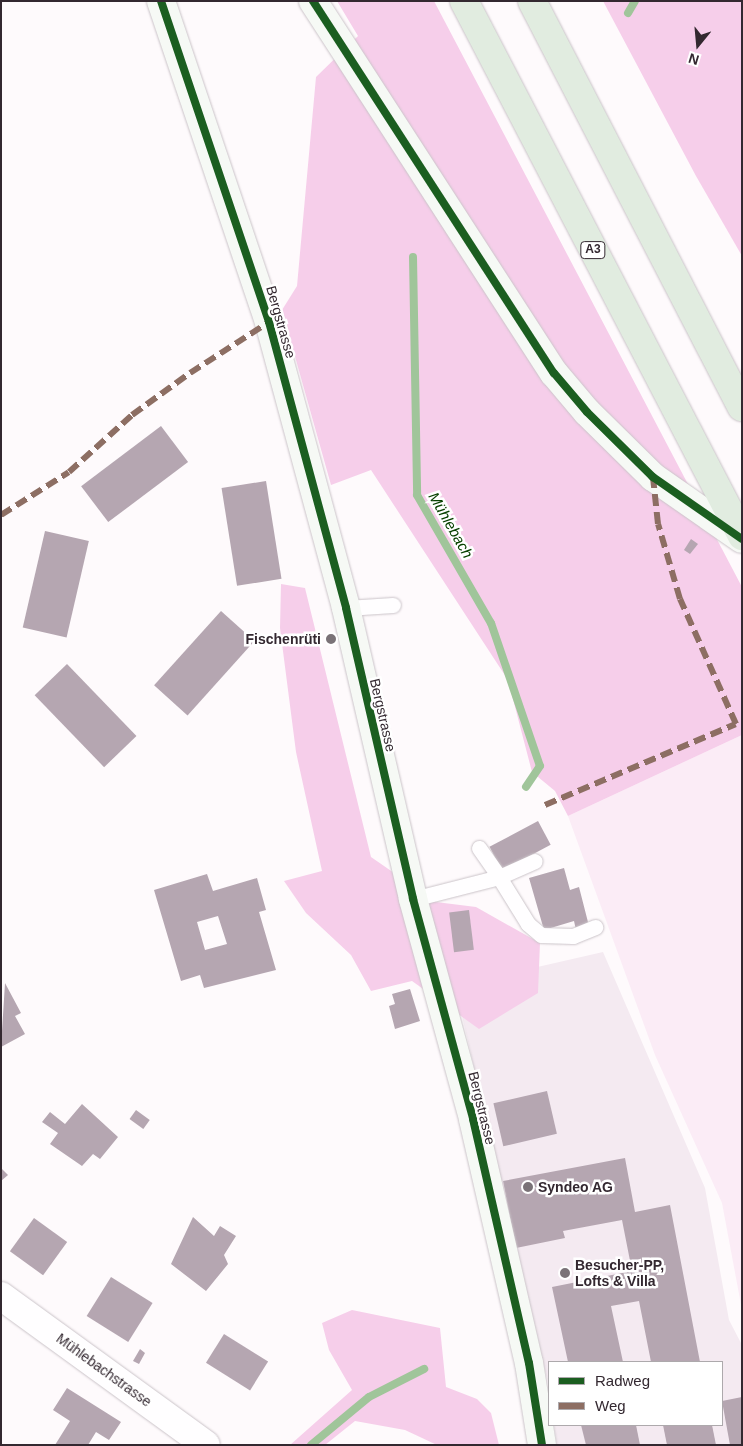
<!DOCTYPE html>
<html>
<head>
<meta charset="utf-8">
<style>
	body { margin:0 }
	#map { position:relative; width:743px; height:1446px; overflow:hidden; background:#fefafc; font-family:Helvetica,sans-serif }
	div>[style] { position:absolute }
	.built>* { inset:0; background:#f4eaf1 }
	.green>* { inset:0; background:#fbecf6 }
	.forest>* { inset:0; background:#f6ceea }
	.stream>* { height:8px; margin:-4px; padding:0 4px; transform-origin:4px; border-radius:4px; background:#a0c59a }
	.building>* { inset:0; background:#b5a6b1; transform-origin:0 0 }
	.roads { filter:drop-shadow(0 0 1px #cbc4c9) drop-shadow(0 0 1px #cbc4c9) }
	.lane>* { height:15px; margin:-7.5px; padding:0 7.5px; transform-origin:7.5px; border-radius:7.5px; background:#fffeff }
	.street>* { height:28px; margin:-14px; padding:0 14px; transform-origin:14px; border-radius:14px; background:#fffeff }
	.secondary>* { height:28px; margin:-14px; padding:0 14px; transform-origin:14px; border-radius:14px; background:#f6f9f5 }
	.highway>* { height:28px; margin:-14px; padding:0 14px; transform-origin:14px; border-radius:14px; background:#e1ece0 }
	.quiet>* { height:6px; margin-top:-3px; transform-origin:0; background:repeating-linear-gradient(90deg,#8d6e63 0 12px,transparent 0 18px) }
	.cycleway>* { height:8px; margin:-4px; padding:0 4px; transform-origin:4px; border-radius:4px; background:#1b5e20 }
	.dots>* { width:14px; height:14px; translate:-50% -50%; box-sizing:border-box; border:2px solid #fff; border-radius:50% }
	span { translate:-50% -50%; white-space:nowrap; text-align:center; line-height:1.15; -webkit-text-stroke:5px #fff; paint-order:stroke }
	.shield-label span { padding:1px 4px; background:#fff; border:1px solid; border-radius:4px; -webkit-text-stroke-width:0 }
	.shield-label { font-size:12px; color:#332830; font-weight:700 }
	.street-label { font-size:14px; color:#332830 }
	.poi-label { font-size:14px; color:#332830; font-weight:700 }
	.right { translate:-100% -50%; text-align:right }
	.left { translate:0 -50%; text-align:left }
	.water-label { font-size:15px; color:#084101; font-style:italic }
	.frame { position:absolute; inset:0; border:2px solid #332830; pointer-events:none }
	.legend { position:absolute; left:548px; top:1361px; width:175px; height:65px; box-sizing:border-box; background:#fff; border:1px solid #ada9ac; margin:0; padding:6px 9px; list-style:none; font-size:15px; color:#332830 }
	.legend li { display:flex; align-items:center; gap:10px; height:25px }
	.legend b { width:25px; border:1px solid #ada9ac }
	.north { position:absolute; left:673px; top:20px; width:50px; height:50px; -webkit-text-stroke:4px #fff; paint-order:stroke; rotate:197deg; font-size:14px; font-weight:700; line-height:20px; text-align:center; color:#332830 }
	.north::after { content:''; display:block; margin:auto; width:18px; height:22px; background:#332830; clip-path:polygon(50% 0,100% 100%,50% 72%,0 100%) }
</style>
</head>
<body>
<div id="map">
	<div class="built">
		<i style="clip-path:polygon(603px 952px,705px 1188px,729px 1320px,742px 1345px,742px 1445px,557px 1445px,554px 1425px,722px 1425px,722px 1362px,549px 1362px,549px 1387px,455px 986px)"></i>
	</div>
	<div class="green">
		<i style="clip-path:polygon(742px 735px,742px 1310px,722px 1203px,655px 1055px,568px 816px)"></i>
	</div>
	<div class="forest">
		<i style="clip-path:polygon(337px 1px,434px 1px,742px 587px,742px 735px,568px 816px,555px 791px,532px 772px,508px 680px,371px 470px,331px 485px,282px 310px,297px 286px,316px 77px,358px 36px)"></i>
		<i style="clip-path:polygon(603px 1px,742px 1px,742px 256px,696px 176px)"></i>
		<i style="clip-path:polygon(281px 584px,305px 588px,371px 857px,436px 902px,476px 907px,540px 943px,538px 993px,479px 1029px,412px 981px,371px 991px,351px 955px,306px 913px,284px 881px,322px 871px,296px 752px,280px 628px)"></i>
		<i style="clip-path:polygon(352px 1310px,440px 1328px,446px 1387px,477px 1399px,491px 1413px,499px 1445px,437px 1445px,405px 1430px,355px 1421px,325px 1445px,290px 1445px,352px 1390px,329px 1350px,322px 1323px)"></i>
	</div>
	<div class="stream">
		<i style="left:628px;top:13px;width:14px;rotate:-60deg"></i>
		<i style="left:413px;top:257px;width:238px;rotate:89deg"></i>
		<i style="left:417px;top:495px;width:148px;rotate:60deg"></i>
		<i style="left:491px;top:623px;width:151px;rotate:71.1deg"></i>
		<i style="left:540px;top:766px;width:25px;rotate:124deg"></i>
		<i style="left:311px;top:1445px;width:75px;rotate:-39.6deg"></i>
		<i style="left:369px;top:1397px;width:62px;rotate:-27deg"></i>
	</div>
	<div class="building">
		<i style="left:161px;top:426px;width:45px;height:100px;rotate:53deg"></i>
		<i style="left:266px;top:481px;width:99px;height:45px;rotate:81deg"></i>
		<i style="left:45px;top:531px;width:45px;height:99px;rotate:13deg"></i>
		<i style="clip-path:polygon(691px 539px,698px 544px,690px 554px,684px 550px)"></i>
		<i style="left:221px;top:611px;width:45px;height:100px;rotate:42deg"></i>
		<i style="left:67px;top:664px;width:100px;height:45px;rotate:46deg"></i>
		<i style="left:538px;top:821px;width:27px;height:55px;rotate:62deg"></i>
		<i style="clip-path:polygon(564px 868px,570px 890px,579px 887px,589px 926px,576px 930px,574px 921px,544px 930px,529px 878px)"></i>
		<i style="clip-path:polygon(evenodd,207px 874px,213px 891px,257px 878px,266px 910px,259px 912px,276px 970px,204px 988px,200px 975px,181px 981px,154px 890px,207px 874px,218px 916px,227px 944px,205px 950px,197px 922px,218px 916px)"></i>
		<i style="left:469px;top:910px;width:40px;height:20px;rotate:83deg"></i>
		<i style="clip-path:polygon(5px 983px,21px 1013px,15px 1016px,25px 1034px,1px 1047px)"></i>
		<i style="clip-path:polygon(410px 989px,420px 1021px,395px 1029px,389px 1006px,395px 1004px,392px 994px)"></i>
		<i style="left:547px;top:1091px;width:44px;height:55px;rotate:77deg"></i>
		<i style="clip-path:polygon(82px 1104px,118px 1137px,100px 1159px,93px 1154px,82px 1166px,50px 1144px,58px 1133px,42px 1122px,50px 1112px,65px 1124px)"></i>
		<i style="left:136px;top:1110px;width:17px;height:11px;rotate:36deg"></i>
		<i style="clip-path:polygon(625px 1158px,635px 1212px,670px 1205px,700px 1362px,651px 1362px,639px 1301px,611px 1306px,623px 1362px,568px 1362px,552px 1287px,632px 1271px,622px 1220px,563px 1231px,565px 1238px,516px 1248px,503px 1181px)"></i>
		<i style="clip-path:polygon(1px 1168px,8px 1175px,1px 1181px)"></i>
		<i style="clip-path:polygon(193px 1217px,214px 1236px,220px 1226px,236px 1236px,224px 1255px,228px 1264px,206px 1291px,171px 1264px)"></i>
		<i style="left:34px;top:1218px;width:41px;height:41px;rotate:36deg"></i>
		<i style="left:111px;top:1277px;width:49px;height:46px;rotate:32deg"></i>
		<i style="left:224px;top:1334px;width:52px;height:34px;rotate:32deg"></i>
		<i style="clip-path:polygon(140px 1349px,145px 1353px,139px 1364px,133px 1361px)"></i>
		<i style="clip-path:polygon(67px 1388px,121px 1422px,109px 1440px,96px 1432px,88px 1445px,55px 1445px,70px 1421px,53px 1410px)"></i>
		<i style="clip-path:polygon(742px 1397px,742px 1445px,730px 1445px,722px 1401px)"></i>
		<i style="clip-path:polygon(581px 1425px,636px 1425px,640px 1445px,586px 1445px)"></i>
		<i style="clip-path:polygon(663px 1425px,712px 1425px,716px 1445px,667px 1445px)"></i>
	</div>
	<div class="roads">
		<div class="lane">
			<i style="left:346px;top:608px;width:47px;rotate:-3.7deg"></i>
			<i style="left:479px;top:848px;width:35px;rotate:55deg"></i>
			<i style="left:499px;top:877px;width:39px;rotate:-24deg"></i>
			<i style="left:413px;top:899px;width:89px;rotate:-14.3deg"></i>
			<i style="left:499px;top:877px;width:55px;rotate:58.3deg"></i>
			<i style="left:528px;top:924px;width:17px;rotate:40deg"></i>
			<i style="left:541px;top:935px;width:32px;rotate:2deg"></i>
			<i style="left:573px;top:936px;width:24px;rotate:-22deg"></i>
		</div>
		<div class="street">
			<i style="left:1px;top:1296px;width:253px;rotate:36deg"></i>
		</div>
		<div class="secondary">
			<i style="left:161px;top:1px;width:339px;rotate:71.4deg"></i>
			<i style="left:269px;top:322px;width:296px;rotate:74.9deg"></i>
			<i style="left:346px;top:608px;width:299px;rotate:77deg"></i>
			<i style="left:413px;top:899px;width:228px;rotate:74.7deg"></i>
			<i style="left:473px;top:1119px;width:250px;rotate:77.1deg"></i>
			<i style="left:529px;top:1363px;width:83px;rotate:81deg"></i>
			<i style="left:313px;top:1px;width:443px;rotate:57.1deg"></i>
			<i style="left:554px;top:373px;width:51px;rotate:49.8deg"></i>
			<i style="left:587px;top:412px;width:93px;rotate:44.6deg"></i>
			<i style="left:653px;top:477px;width:108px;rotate:34.9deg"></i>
		</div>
		<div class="highway">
			<i style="left:464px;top:1px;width:603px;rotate:62.54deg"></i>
			<i style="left:532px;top:1px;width:457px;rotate:62.7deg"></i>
		</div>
	</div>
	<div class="quiet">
		<i style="left:1px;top:515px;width:80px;rotate:-32.3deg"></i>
		<i style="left:69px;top:472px;width:85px;rotate:-42.1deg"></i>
		<i style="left:132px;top:415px;width:72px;rotate:-35.9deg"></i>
		<i style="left:190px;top:373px;width:94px;rotate:-32.8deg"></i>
		<i style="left:545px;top:805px;width:207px;rotate:-23deg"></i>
		<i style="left:736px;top:724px;width:137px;rotate:-114.1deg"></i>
		<i style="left:680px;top:599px;width:78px;rotate:-106.3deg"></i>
		<i style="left:658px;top:524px;width:47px;rotate:-96.1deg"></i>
	</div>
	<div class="cycleway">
		<i style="left:161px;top:1px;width:339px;rotate:71.4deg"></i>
		<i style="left:269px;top:322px;width:296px;rotate:74.9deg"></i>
		<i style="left:346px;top:608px;width:299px;rotate:77deg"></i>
		<i style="left:413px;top:899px;width:228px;rotate:74.7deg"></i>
		<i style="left:473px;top:1119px;width:250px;rotate:77.1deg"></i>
		<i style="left:529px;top:1363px;width:83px;rotate:81deg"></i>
		<i style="left:313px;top:1px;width:443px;rotate:57.1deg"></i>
		<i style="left:554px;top:373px;width:51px;rotate:49.8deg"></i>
		<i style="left:587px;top:412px;width:93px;rotate:44.6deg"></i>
		<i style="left:653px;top:477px;width:108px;rotate:34.9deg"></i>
	</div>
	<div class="dots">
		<i style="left:331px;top:639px;background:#7a7277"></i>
		<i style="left:528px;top:1187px;background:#7a7277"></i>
		<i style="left:565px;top:1273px;background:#7a7277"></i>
	</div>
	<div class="shield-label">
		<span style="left:593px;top:250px">A3</span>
	</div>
	<div class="street-label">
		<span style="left:281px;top:322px;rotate:74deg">Bergstrasse</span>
		<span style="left:383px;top:715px;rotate:77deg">Bergstrasse</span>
		<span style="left:482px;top:1108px;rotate:76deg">Bergstrasse</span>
		<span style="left:104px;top:1370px;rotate:36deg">Mühlebachstrasse</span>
	</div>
	<div class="poi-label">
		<span class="right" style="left:321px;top:639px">Fischenrüti</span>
		<span class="left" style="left:538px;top:1187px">Syndeo AG</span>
		<span class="left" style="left:575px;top:1273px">Besucher-PP,<br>Lofts &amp; Villa</span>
	</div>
	<div class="water-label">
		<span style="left:451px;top:525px;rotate:60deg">Mühlebach</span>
	</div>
	<div class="frame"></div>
	<ul class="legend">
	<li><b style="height:6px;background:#1b5e20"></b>Radweg</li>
	<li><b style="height:6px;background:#8d6e63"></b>Weg</li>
	</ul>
	<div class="north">N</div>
</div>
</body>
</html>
